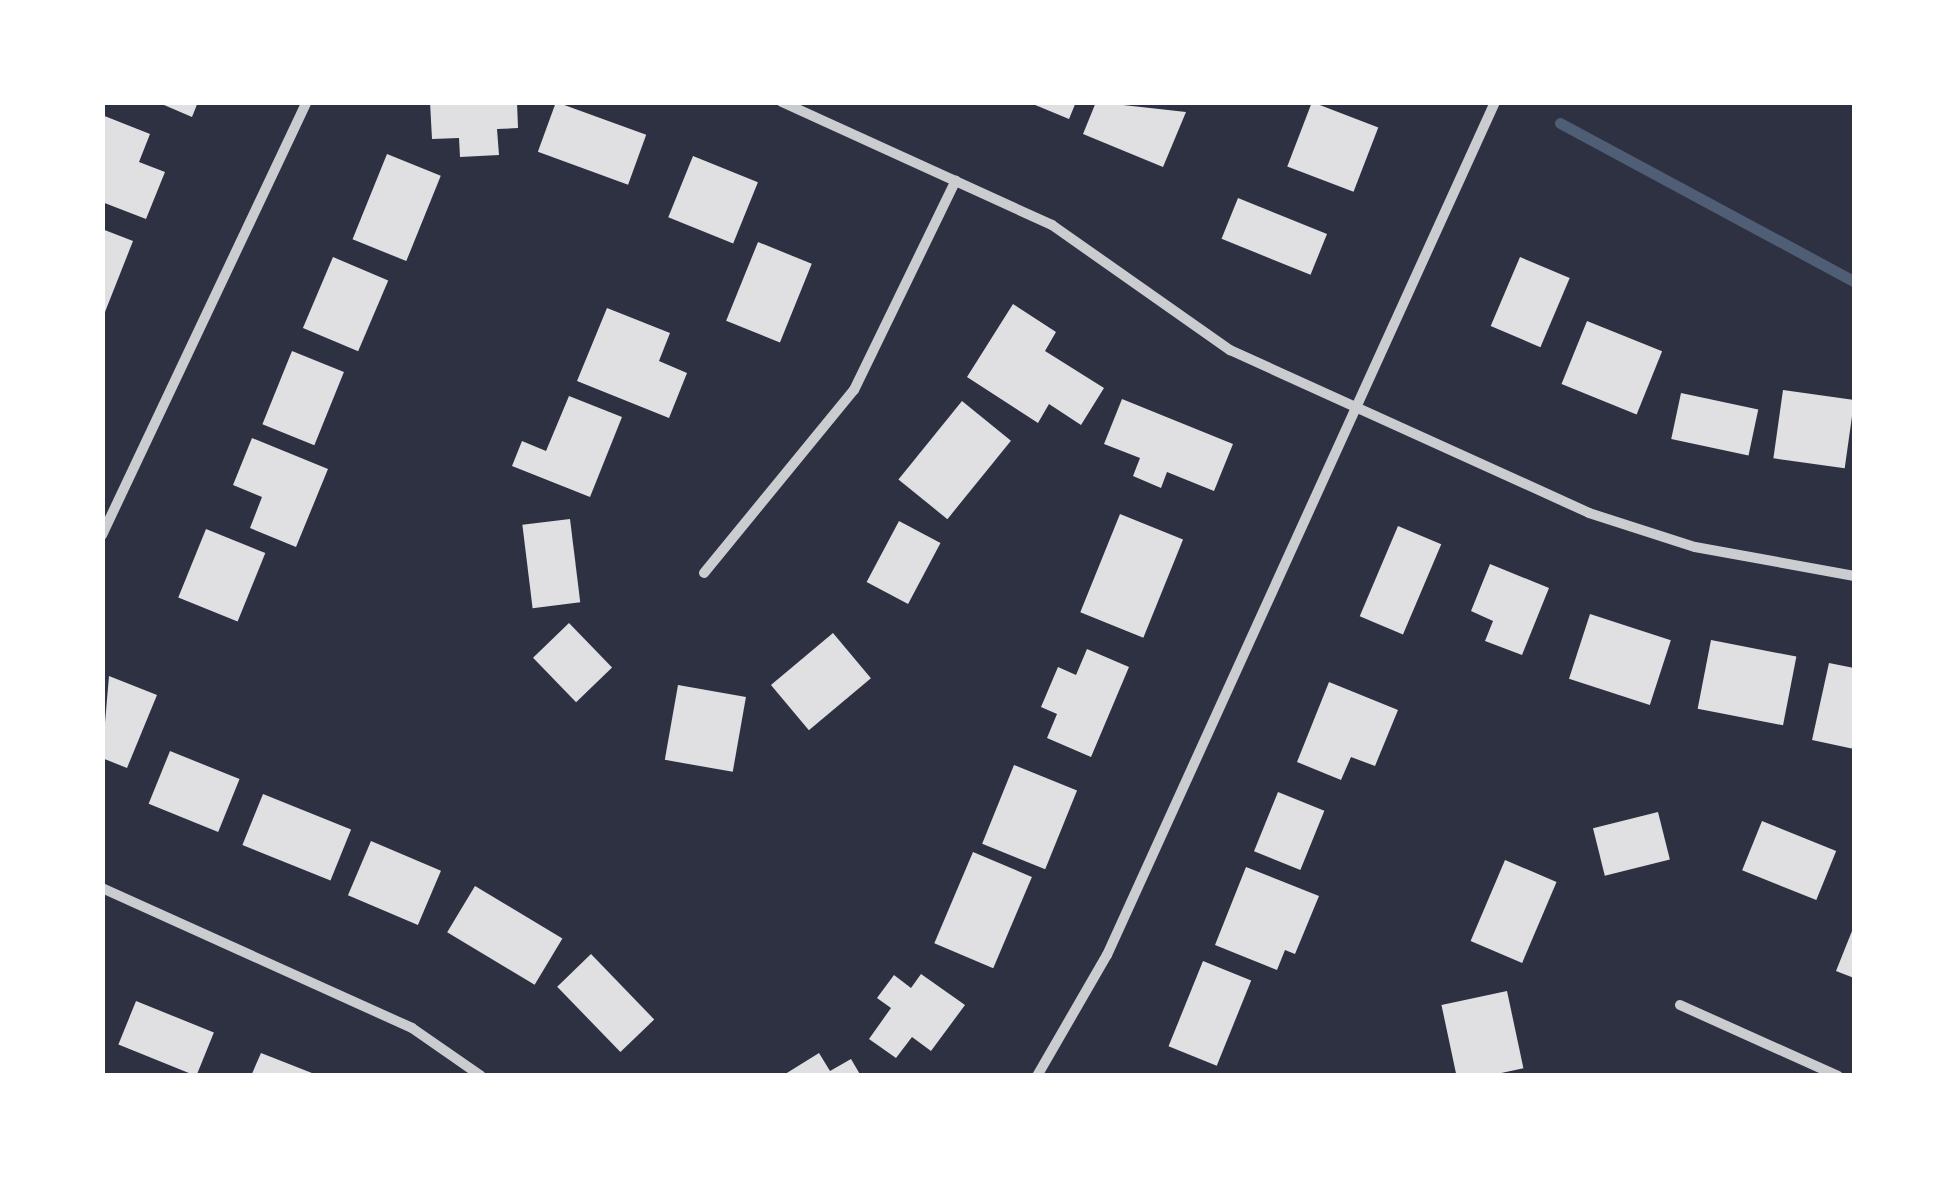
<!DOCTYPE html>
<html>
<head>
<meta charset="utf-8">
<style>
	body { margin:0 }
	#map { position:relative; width:1957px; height:1178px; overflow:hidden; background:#2d3142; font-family:"Titillium Web",sans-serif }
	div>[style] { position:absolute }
	.stream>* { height:11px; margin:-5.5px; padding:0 5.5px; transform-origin:5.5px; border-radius:5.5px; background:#4f5d75 }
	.building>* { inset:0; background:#e0e0e3; transform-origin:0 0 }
	.minor>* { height:10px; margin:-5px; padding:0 5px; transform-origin:5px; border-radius:5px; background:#caccd0 }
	span { translate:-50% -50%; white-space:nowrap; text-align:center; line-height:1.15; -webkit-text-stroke:10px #fff; paint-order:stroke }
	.frame { position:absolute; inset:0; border:105px solid #fff; pointer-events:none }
</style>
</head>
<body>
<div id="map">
	<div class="stream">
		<i style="left:1560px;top:123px;width:334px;rotate:28.3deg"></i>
	</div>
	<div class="building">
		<i style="clip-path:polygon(157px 102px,198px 102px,192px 117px)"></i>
		<i style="clip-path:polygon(430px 102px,517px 102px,518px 128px,497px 129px,499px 155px,460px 157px,459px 138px,432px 139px)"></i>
		<i style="left:556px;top:102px;width:96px;height:53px;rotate:20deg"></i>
		<i style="clip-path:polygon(1028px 102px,1076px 102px,1069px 119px)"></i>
		<i style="clip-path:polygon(1096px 102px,1186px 112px,1163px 167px,1083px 134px)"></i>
		<i style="left:1312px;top:102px;width:71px;height:69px;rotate:21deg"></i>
		<i style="clip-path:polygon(102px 115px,150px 134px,139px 162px,165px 172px,146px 219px,102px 202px)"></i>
		<i style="left:387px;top:154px;width:58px;height:92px;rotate:22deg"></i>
		<i style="left:693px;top:156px;width:70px;height:66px;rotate:22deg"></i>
		<i style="left:1238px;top:198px;width:96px;height:44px;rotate:22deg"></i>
		<i style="clip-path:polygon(102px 229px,133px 241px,103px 317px,102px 317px)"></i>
		<i style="left:758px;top:242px;width:58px;height:85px;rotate:22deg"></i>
		<i style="left:333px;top:257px;width:60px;height:77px;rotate:23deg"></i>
		<i style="left:1520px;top:257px;width:54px;height:75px;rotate:23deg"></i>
		<i style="clip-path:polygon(1013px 304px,1056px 332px,1045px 351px,1104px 388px,1081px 425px,1049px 404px,1038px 423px,967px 377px)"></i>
		<i style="clip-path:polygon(607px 308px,670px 333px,659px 361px,687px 373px,669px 418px,577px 381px)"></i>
		<i style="left:1587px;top:321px;width:81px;height:68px;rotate:22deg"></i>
		<i style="left:292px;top:351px;width:56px;height:79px;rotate:22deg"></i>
		<i style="left:1783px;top:390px;width:72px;height:69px;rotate:8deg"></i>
		<i style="left:1681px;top:393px;width:79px;height:47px;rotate:12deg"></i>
		<i style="clip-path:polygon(569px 396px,622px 417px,590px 497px,512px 466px,522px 441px,546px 451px)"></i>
		<i style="clip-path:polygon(1122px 399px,1233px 444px,1214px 491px,1167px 472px,1161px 488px,1133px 476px,1140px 458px,1104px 444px)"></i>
		<i style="left:962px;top:401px;width:63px;height:101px;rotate:39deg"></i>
		<i style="clip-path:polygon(252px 438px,328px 469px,296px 547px,250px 528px,262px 497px,233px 485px)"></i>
		<i style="left:1120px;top:514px;width:68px;height:106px;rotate:22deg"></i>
		<i style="left:570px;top:519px;width:84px;height:48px;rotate:83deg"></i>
		<i style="left:899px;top:521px;width:47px;height:69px;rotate:28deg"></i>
		<i style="left:1398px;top:526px;width:47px;height:98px;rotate:23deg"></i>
		<i style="left:206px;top:529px;width:64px;height:74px;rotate:22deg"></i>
		<i style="clip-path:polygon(1490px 564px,1549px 588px,1522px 655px,1485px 641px,1493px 621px,1471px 611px)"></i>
		<i style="left:1590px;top:614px;width:85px;height:68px;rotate:18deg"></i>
		<i style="left:569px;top:623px;width:62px;height:50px;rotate:46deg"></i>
		<i style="left:833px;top:633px;width:59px;height:81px;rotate:50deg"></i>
		<i style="left:1711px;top:640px;width:87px;height:70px;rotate:11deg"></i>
		<i style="clip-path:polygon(1087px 649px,1129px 667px,1091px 757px,1047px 738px,1057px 714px,1041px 707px,1058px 667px,1076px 675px)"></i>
		<i style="clip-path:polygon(1829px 663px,1854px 668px,1854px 749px,1812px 740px)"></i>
		<i style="clip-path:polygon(109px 676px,157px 695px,127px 768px,102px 758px)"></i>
		<i style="clip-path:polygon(1329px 682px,1398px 710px,1375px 766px,1351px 757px,1341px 780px,1297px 762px)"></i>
		<i style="left:678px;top:685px;width:69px;height:76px;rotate:10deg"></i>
		<i style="left:170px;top:751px;width:75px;height:57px;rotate:22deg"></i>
		<i style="left:1014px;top:765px;width:68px;height:85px;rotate:22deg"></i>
		<i style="left:1278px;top:792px;width:50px;height:64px;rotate:22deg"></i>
		<i style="left:263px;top:794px;width:95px;height:55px;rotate:22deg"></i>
		<i style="left:1658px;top:812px;width:49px;height:67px;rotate:76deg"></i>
		<i style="left:1762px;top:821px;width:80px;height:53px;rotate:22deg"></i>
		<i style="left:371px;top:841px;width:76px;height:59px;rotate:23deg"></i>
		<i style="left:973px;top:852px;width:64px;height:99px;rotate:23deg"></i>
		<i style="left:1505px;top:860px;width:56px;height:88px;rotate:23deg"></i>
		<i style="clip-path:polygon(1246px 867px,1319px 896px,1295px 954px,1285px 950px,1277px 970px,1215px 945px)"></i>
		<i style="left:475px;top:886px;width:102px;height:54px;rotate:31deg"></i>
		<i style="clip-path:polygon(1854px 926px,1854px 978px,1836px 971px)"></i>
		<i style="left:591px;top:954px;width:91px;height:47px;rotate:46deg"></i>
		<i style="left:1203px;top:961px;width:52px;height:92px;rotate:22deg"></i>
		<i style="clip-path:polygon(921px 974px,965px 1005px,931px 1051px,912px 1037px,896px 1058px,869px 1039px,891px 1008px,877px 998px,894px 975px,911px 988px)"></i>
		<i style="left:1507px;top:991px;width:79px;height:67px;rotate:78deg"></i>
		<i style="left:136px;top:1001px;width:84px;height:47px;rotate:22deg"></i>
		<i style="clip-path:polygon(261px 1053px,317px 1075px,317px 1076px,251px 1076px)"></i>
		<i style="clip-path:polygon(819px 1053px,830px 1071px,851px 1059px,861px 1076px,782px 1076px)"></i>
	</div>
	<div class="minor">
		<i style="left:782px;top:102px;width:297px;rotate:24.5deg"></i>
		<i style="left:1052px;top:225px;width:218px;rotate:35.1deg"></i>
		<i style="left:1230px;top:350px;width:394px;rotate:24.4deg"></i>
		<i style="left:1589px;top:513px;width:111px;rotate:17.8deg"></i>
		<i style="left:1695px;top:547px;width:162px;rotate:10.3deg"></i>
		<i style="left:102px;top:535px;width:479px;rotate:-64.7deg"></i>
		<i style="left:704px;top:573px;width:237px;rotate:-50.7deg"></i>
		<i style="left:854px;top:390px;width:233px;rotate:-64.1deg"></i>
		<i style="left:102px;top:888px;width:340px;rotate:24.3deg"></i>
		<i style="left:412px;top:1028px;width:84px;rotate:34.8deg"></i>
		<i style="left:1680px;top:1005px;width:173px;rotate:24.2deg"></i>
		<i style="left:1037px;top:1076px;width:140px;rotate:-60deg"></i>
		<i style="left:1107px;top:955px;width:937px;rotate:-65.54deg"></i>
	</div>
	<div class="frame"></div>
</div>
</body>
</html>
